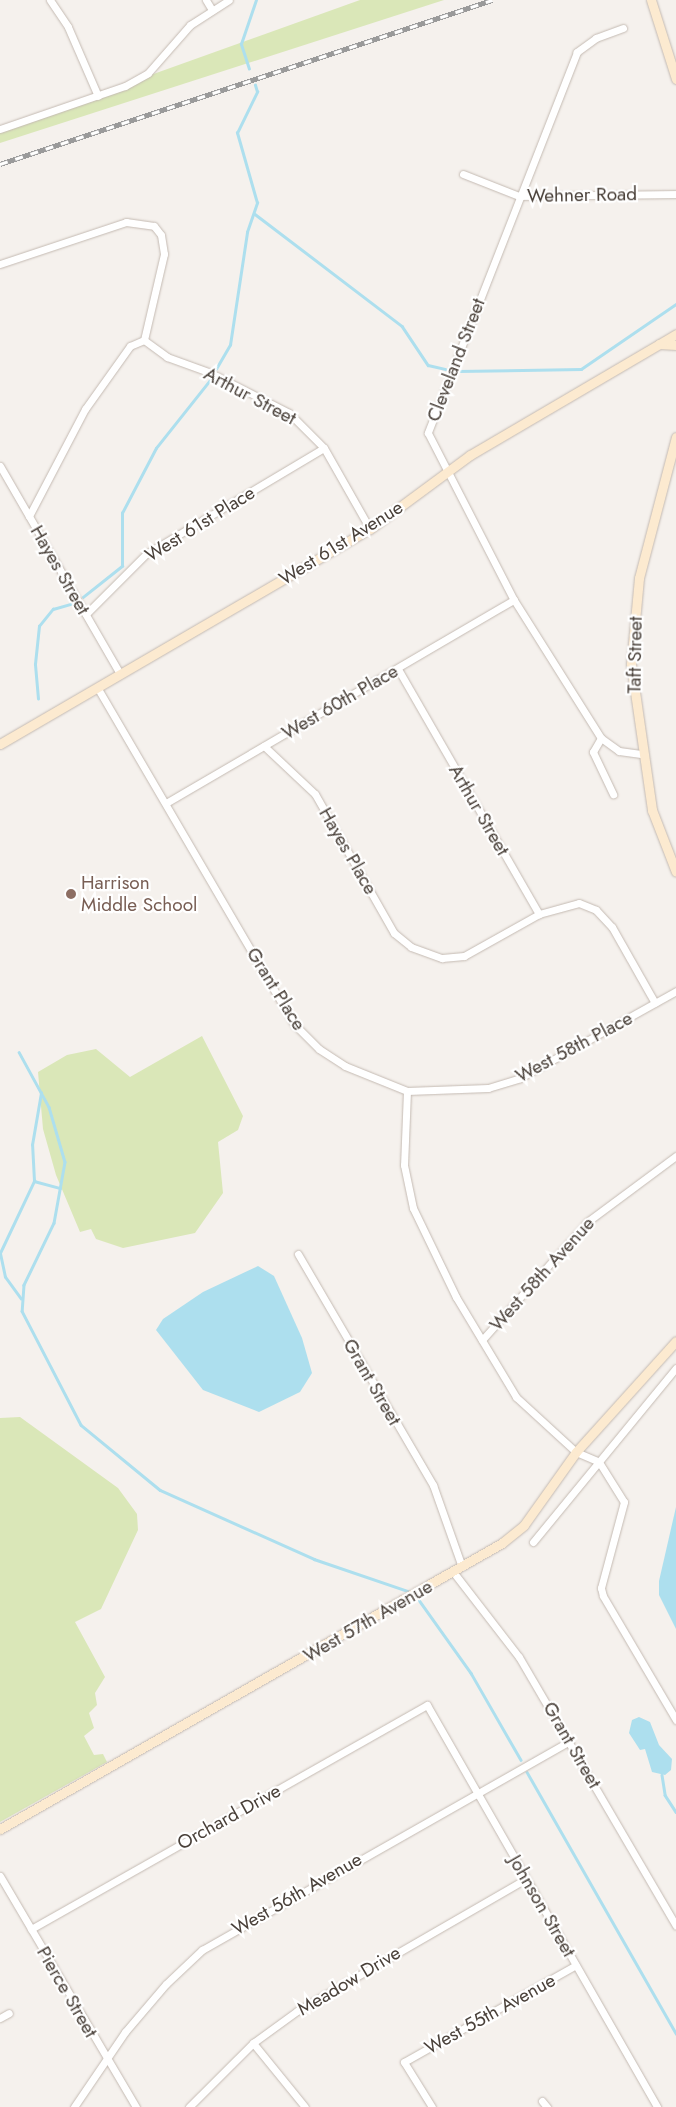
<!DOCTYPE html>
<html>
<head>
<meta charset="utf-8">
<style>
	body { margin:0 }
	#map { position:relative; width:676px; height:2107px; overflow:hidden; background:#f5f1ed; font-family:Jost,sans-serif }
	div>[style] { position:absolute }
	.green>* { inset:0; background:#dae7b8 }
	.water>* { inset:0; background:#addfee }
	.stream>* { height:2.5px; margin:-1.25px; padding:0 1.25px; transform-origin:1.25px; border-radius:1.25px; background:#addfee }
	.roads { filter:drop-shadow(0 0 1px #c4bab2) drop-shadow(0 0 1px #c4bab2) }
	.street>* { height:7px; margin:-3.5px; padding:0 3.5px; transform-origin:3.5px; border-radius:3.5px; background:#fff }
	.secondary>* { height:9px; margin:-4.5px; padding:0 4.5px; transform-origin:4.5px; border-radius:4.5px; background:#fcead0 }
	.rail>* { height:4.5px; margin-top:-2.25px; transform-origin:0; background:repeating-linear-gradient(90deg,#fff 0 8px,#9a9a9a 0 16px); box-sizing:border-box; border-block:1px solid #9a9a9a }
	.dots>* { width:14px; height:14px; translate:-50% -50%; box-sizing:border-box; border:2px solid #fff; border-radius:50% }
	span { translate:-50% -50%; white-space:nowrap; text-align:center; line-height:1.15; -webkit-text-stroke:4.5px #fff; paint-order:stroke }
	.street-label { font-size:19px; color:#4a413a }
	.education-label { font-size:19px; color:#785e54 }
	.left { translate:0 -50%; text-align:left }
</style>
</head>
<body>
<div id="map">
	<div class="green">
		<i style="clip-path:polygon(360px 0,444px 0,0 143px,0 129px)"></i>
		<i style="clip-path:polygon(202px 1036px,243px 1116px,238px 1130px,218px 1142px,223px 1193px,195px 1233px,123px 1248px,96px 1239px,91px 1229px,80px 1232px,56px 1175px,43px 1129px,38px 1072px,67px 1055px,96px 1049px,130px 1077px)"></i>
		<i style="clip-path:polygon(20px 1417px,118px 1488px,137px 1514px,138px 1530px,101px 1609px,75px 1622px,105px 1677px,95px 1693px,97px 1705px,89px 1713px,94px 1728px,84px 1736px,94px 1755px,103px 1754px,107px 1762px,0 1822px,0 1418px)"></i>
	</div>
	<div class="water">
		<i style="clip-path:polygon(258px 1266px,274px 1276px,302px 1338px,312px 1373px,300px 1392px,259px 1412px,203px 1390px,156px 1330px,163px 1319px,203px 1292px)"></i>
		<i style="clip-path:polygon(676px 1507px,676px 1629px,659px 1595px,659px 1581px)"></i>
		<i style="clip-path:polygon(639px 1717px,650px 1722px,659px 1745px,672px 1759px,671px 1770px,665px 1775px,652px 1772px,645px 1749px,640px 1750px,629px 1733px,632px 1720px)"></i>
	</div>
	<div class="stream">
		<i style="left:249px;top:69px;width:26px;rotate:-108deg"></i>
		<i style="left:241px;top:44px;width:46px;rotate:-71.2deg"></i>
		<i style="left:255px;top:214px;width:185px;rotate:37.3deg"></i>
		<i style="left:402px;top:326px;width:47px;rotate:56.3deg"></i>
		<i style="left:428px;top:365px;width:18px;rotate:13deg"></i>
		<i style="left:216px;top:369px;width:28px;rotate:-60deg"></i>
		<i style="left:230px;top:345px;width:114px;rotate:-81.4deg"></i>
		<i style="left:247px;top:232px;width:31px;rotate:-71deg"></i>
		<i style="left:257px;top:203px;width:73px;rotate:-105.9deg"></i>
		<i style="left:237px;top:133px;width:46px;rotate:-64deg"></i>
		<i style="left:257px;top:92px;width:7px;rotate:-106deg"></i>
		<i style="left:458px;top:371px;width:123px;rotate:-0.9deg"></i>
		<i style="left:581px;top:369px;width:115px;rotate:-34.4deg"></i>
		<i style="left:83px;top:597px;width:50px;rotate:-38.5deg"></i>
		<i style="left:122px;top:566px;width:53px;rotate:-90deg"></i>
		<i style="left:122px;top:513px;width:73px;rotate:-62.4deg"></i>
		<i style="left:156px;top:448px;width:87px;rotate:-51.5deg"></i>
		<i style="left:38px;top:699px;width:35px;rotate:-95deg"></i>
		<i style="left:35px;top:664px;width:38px;rotate:-84deg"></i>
		<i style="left:39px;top:626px;width:22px;rotate:-51deg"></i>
		<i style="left:53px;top:609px;width:19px;rotate:-16deg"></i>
		<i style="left:19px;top:1052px;width:63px;rotate:61.4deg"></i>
		<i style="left:49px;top:1107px;width:57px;rotate:73.8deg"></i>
		<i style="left:65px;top:1162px;width:62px;rotate:100.2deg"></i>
		<i style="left:54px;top:1223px;width:69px;rotate:115.8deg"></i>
		<i style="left:24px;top:1285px;width:26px;rotate:94deg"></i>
		<i style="left:22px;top:1311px;width:128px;rotate:62.6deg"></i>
		<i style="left:81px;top:1425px;width:102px;rotate:39.4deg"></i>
		<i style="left:160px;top:1490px;width:169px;rotate:24.1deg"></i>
		<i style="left:314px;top:1559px;width:99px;rotate:18.8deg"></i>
		<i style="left:34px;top:1181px;width:27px;rotate:15deg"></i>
		<i style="left:21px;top:1299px;width:27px;rotate:-126deg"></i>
		<i style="left:5px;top:1277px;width:25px;rotate:-102deg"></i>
		<i style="left:0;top:1253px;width:80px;rotate:-64.7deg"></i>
		<i style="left:34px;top:1181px;width:36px;rotate:-93deg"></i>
		<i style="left:32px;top:1145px;width:53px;rotate:-80.2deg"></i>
		<i style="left:419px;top:1600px;width:90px;rotate:54.5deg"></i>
		<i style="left:471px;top:1673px;width:100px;rotate:60.1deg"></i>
		<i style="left:527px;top:1772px;width:301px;rotate:60.3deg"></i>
		<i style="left:662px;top:1775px;width:20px;rotate:81deg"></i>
		<i style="left:665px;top:1795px;width:20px;rotate:57deg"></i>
	</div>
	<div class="roads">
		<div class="street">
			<i style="left:50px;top:0;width:32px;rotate:56deg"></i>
			<i style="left:68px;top:27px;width:75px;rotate:66.5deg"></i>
			<i style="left:206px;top:0;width:12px;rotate:59deg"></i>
			<i style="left:623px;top:28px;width:29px;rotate:160deg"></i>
			<i style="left:596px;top:38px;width:24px;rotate:144deg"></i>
			<i style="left:577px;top:52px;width:409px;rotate:111.4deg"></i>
			<i style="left:428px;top:433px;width:188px;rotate:62.8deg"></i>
			<i style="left:514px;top:600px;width:163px;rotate:57.8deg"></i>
			<i style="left:601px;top:738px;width:22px;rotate:36deg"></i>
			<i style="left:619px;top:751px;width:22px;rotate:8deg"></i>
			<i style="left:0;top:129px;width:132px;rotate:-19deg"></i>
			<i style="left:125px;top:86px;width:26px;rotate:-29deg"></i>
			<i style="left:148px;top:73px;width:64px;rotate:-48.8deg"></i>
			<i style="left:190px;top:25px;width:46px;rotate:-32.7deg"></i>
			<i style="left:463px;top:174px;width:60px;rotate:21.4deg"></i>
			<i style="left:519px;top:196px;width:157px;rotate:-0.7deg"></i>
			<i style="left:0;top:264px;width:133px;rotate:-18.4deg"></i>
			<i style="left:126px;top:222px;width:28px;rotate:8deg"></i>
			<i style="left:154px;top:226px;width:11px;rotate:52deg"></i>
			<i style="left:161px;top:235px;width:19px;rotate:81deg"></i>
			<i style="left:164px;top:254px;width:88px;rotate:103.1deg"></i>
			<i style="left:144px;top:340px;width:15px;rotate:157deg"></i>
			<i style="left:130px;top:346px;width:77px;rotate:125.5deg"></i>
			<i style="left:85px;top:409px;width:121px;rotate:117.6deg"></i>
			<i style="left:144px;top:340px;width:29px;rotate:36deg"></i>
			<i style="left:167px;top:357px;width:47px;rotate:20deg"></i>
			<i style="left:211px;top:373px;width:88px;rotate:27.1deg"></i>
			<i style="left:289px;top:413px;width:49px;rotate:45deg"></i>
			<i style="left:324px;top:448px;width:93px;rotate:60.4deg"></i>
			<i style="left:0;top:466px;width:240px;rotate:60deg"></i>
			<i style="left:86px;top:614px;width:85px;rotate:-45deg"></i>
			<i style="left:146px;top:554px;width:207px;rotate:-30.8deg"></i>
			<i style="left:398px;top:669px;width:283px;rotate:60.1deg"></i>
			<i style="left:97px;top:687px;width:390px;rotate:59.7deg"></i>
			<i style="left:294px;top:1024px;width:35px;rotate:45deg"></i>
			<i style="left:319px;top:1049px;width:31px;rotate:33deg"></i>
			<i style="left:345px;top:1066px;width:67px;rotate:22deg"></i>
			<i style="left:407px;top:1091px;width:74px;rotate:92.3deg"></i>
			<i style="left:404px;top:1165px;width:44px;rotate:78.2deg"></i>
			<i style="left:413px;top:1208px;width:99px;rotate:64.2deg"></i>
			<i style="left:456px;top:1297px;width:117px;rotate:59deg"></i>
			<i style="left:516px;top:1397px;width:81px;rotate:42.5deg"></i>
			<i style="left:576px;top:1452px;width:25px;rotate:23deg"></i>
			<i style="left:599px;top:1462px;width:47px;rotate:58deg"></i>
			<i style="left:624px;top:1502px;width:89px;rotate:105deg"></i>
			<i style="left:601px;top:1588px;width:8px;rotate:76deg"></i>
			<i style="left:603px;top:1596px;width:144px;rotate:59.5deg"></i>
			<i style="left:601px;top:738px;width:16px;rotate:120deg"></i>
			<i style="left:593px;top:752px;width:47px;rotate:64.5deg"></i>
			<i style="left:264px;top:746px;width:70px;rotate:43.3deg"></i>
			<i style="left:315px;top:794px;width:160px;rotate:60.4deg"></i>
			<i style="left:394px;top:933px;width:22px;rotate:39deg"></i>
			<i style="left:411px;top:947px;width:33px;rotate:20deg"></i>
			<i style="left:442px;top:958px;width:22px;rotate:-5deg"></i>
			<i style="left:464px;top:956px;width:86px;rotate:-29.2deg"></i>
			<i style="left:539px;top:914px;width:41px;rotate:-15.4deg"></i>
			<i style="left:579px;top:903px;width:18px;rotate:22deg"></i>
			<i style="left:596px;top:910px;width:23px;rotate:47deg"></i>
			<i style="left:612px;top:927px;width:87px;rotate:60.5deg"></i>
			<i style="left:166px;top:803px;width:403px;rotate:-30.3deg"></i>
			<i style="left:407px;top:1091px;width:81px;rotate:-2.1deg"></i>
			<i style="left:488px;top:1088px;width:34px;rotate:-17deg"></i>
			<i style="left:520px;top:1078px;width:179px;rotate:-29.1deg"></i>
			<i style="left:298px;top:1254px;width:268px;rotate:59.7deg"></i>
			<i style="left:433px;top:1485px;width:87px;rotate:70.5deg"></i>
			<i style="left:482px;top:1340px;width:158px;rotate:-48.3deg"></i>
			<i style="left:587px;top:1222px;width:111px;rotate:-36.6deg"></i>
			<i style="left:533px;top:1542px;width:225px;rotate:-50.6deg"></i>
			<i style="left:454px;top:1573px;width:106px;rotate:52.3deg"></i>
			<i style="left:519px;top:1657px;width:311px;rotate:59.7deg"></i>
			<i style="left:0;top:1876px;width:268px;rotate:59.5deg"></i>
			<i style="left:31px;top:1929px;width:455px;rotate:-29.5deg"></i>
			<i style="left:427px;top:1705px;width:463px;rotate:60.2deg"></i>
			<i style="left:0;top:2018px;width:10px;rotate:-29deg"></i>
			<i style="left:253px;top:2043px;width:82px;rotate:50.9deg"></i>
			<i style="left:542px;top:2101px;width:8px;rotate:50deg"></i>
			<i style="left:74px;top:2107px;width:91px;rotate:-55.8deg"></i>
			<i style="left:125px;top:2032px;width:63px;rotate:-49.5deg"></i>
			<i style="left:166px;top:1984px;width:50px;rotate:-43.4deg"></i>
			<i style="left:202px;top:1950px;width:423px;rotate:-29.6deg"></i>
			<i style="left:189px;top:2107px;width:91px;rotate:-45deg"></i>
			<i style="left:253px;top:2043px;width:54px;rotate:-36deg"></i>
			<i style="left:297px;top:2011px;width:264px;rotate:-30deg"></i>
			<i style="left:432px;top:2107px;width:53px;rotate:-121.9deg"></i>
			<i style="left:404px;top:2062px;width:197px;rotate:-29.4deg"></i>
		</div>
		<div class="secondary">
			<i style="left:651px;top:0;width:83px;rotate:72.4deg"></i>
			<i style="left:659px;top:344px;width:17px;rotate:3deg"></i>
			<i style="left:676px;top:437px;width:146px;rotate:104.7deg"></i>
			<i style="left:639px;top:578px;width:86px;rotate:95.3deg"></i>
			<i style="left:631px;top:664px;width:148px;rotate:81.8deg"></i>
			<i style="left:652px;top:810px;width:66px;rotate:68.8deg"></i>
			<i style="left:0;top:744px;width:428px;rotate:-30.2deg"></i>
			<i style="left:370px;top:529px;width:124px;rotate:-36.5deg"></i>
			<i style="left:470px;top:455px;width:239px;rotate:-30.4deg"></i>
			<i style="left:0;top:1829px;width:578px;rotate:-29.67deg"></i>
			<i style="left:502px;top:1543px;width:28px;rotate:-39deg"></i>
			<i style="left:524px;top:1525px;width:90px;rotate:-54.5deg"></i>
			<i style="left:576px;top:1452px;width:149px;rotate:-48deg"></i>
		</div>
	</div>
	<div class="rail">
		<i style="left:0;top:164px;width:519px;rotate:-18.43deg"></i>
	</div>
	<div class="dots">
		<i style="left:71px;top:894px;background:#8d6e63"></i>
	</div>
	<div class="street-label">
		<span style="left:582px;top:195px;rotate:-1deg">Wehner Road</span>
		<span style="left:456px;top:360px;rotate:-69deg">Cleveland Street</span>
		<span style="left:250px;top:396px;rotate:28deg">Arthur Street</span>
		<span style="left:200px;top:524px;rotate:-32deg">West 61st Place</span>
		<span style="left:341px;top:543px;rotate:-32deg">West 61st Avenue</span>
		<span style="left:60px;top:570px;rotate:60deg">Hayes Street</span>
		<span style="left:635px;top:655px;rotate:-89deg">Taft Street</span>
		<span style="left:340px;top:702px;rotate:-30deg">West 60th Place</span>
		<span style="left:479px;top:810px;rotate:60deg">Arthur Street</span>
		<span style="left:348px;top:851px;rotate:60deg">Hayes Place</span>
		<span style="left:276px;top:989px;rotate:58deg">Grant Place</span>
		<span style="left:574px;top:1047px;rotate:-28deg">West 58th Place</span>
		<span style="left:542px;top:1274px;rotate:-48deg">West 58th Avenue</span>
		<span style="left:372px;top:1382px;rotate:60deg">Grant Street</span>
		<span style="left:368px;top:1621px;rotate:-30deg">West 57th Avenue</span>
		<span style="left:572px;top:1745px;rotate:60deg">Grant Street</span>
		<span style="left:229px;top:1817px;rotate:-29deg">Orchard Drive</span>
		<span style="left:297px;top:1894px;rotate:-30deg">West 56th Avenue</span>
		<span style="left:542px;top:1906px;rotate:60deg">Johnson Street</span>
		<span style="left:349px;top:1981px;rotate:-31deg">Meadow Drive</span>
		<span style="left:67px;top:1992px;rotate:60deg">Pierce Street</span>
		<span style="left:490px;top:2014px;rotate:-29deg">West 55th Avenue</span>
	</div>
	<div class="education-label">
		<span class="left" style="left:81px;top:894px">Harrison<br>Middle School</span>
	</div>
</div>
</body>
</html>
